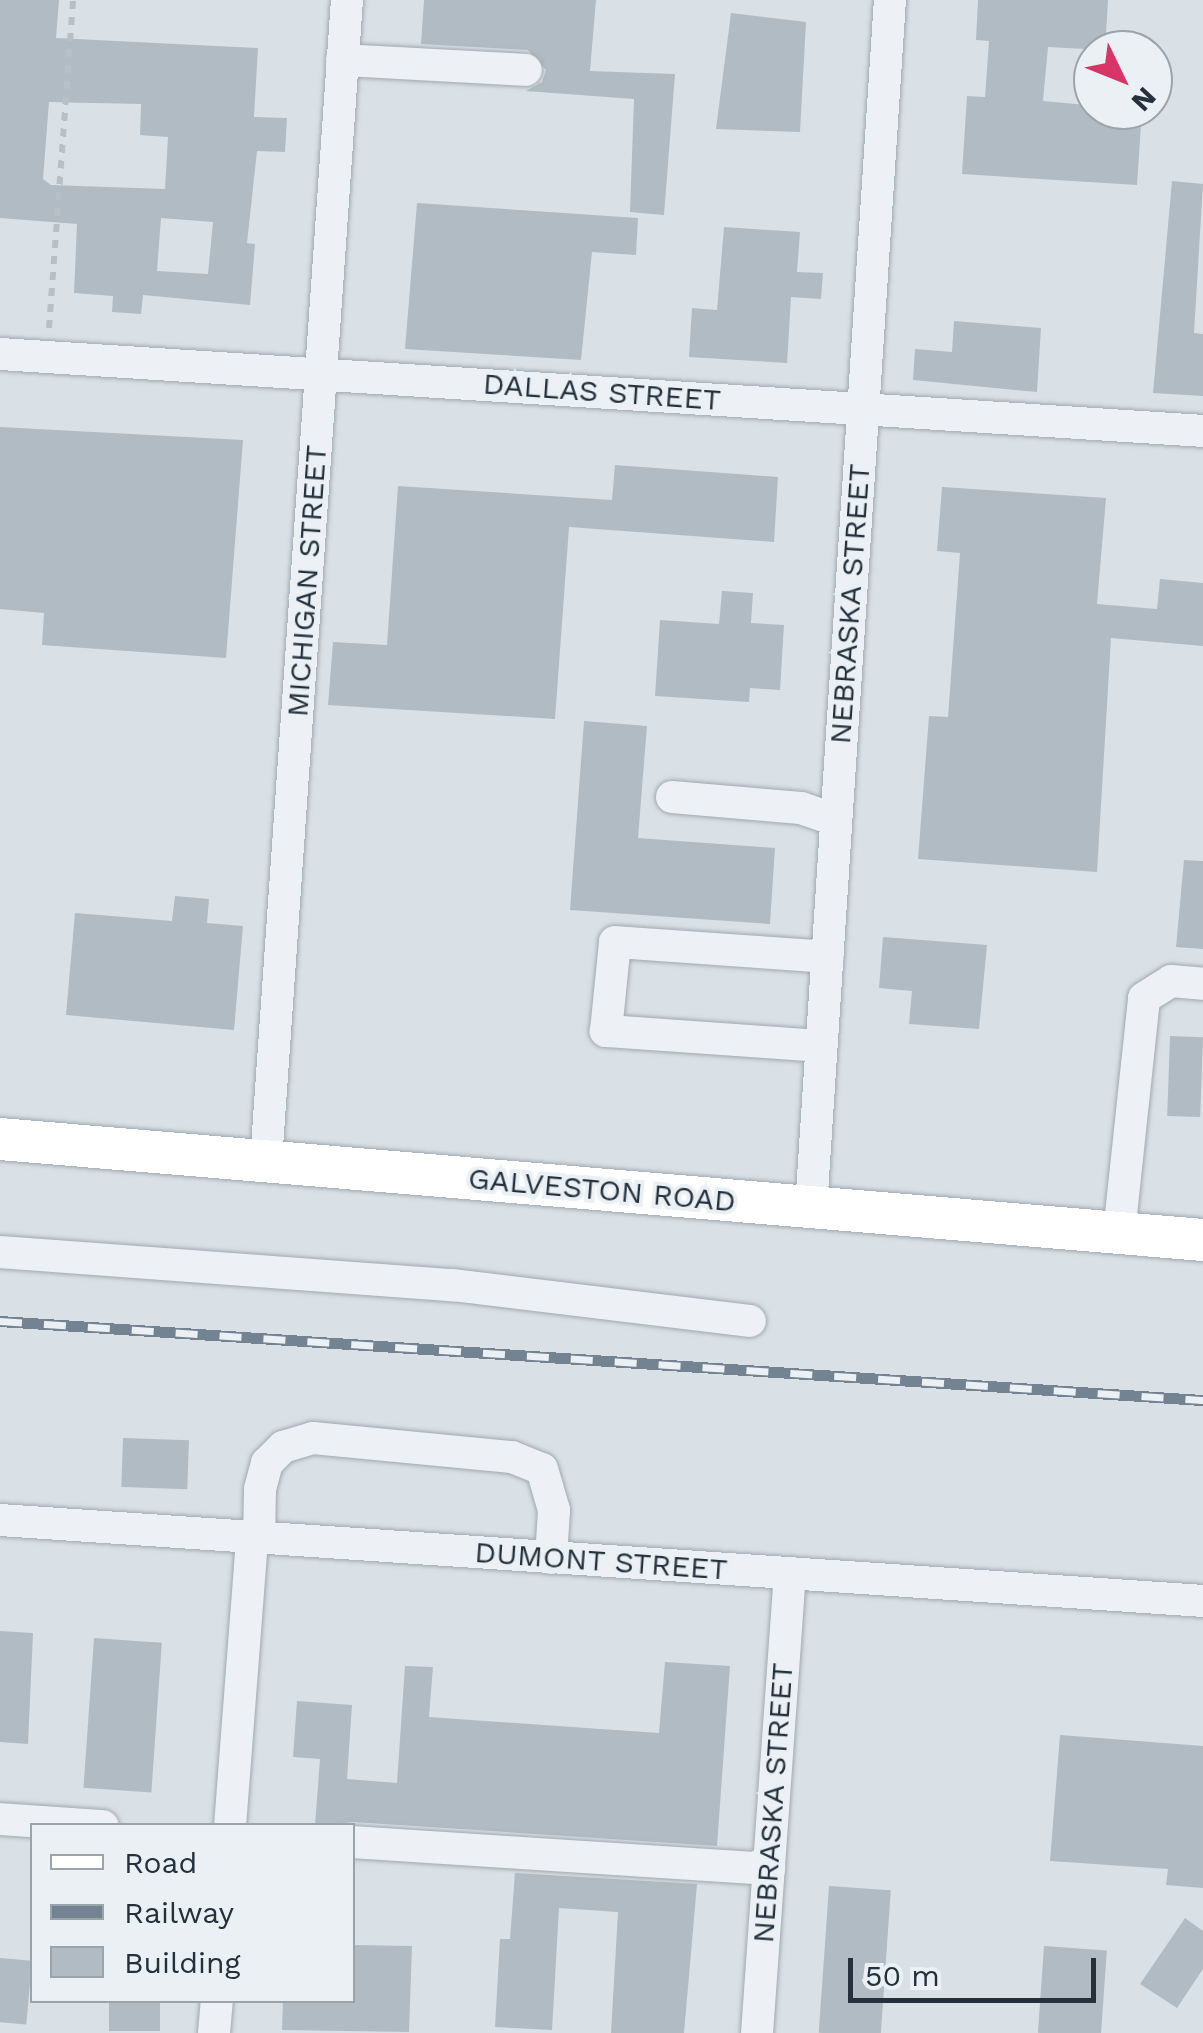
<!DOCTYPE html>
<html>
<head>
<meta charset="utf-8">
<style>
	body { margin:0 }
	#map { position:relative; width:1203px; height:2033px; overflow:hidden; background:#dae1e6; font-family:"Work Sans",sans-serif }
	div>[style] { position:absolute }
	.building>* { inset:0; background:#b1bbc3; transform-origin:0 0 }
	.path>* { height:6px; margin-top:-3px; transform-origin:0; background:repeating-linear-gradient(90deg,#b9bfc5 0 8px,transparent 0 16px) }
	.roads { filter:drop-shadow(0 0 2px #a0a9b0) drop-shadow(0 0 2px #a0a9b0) }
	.minor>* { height:32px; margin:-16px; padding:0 16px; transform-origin:16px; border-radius:16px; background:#edf1f5 }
	.major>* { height:42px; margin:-21px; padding:0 21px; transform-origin:21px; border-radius:21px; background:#fff }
	.rail>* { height:11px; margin-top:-5.5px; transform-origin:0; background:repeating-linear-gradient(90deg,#eaf0f4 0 22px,#738391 0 44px); box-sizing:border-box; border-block:2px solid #738391 }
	span { translate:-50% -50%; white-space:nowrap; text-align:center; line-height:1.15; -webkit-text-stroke:8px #eaf0f4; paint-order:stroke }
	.street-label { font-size:30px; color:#24313d }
	.legend { position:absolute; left:30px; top:1823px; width:325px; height:180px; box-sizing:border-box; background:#eaf0f4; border:2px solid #9ba4ab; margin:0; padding:12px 18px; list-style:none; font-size:30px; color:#24313d }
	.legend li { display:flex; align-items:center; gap:20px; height:50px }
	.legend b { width:50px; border:2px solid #9ba4ab }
	.north { position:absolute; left:1073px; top:30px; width:100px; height:100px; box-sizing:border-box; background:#eaf0f4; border:2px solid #9ba4ab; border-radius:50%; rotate:133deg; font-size:28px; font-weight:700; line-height:40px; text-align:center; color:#24313d }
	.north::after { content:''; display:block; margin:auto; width:35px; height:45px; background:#d73467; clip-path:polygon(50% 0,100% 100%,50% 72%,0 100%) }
	.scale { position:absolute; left:848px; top:1958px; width:248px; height:45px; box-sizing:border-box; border:5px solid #24313d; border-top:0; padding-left:12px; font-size:30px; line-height:35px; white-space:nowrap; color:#24313d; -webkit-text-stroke:8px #eaf0f4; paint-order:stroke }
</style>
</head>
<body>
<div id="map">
	<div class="building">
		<i style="clip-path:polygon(evenodd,0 0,59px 0,56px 38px,258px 48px,254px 117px,287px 118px,285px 152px,257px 151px,247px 243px,255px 244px,250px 305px,143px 295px,141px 314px,112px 312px,113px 296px,74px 293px,77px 224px,0 218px,0 0,49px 102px,141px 104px,140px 135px,168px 137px,165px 189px,51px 185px,43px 179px,49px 102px,0 0,161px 218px,213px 222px,208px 274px,157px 271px,161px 218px)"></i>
		<i style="clip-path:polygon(424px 0,596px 0,590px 71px,675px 74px,664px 215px,630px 212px,634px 99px,526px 91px,542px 82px,546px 70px,528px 50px,421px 44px)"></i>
		<i style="clip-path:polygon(978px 0,1108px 0,1105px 50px,1048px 47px,1043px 101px,1142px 110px,1137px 185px,962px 174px,967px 96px,985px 97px,989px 41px,976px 40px)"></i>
		<i style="clip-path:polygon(731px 13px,806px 22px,800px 132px,716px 129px)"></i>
		<i style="clip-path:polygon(1172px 181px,1203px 184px,1194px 333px,1203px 334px,1203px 396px,1153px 393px)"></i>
		<i style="clip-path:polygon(417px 203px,638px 218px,636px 255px,592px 252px,581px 360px,405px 349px)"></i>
		<i style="clip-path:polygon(724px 227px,800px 232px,797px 272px,823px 273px,821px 299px,791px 297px,787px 363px,689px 357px,692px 308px,717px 310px)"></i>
		<i style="clip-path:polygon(954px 321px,1041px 328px,1037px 392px,913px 380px,915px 349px,952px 352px)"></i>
		<i style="clip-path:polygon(0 427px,243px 440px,226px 658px,42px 645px,44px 613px,0 609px)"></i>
		<i style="clip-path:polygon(615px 465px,778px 477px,774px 542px,569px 527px,555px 719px,328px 705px,333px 642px,387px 645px,398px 486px,612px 500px)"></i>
		<i style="clip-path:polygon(942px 487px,1106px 498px,1097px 604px,1157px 609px,1160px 579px,1203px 583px,1203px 646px,1111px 638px,1097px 872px,918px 859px,929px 716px,948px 717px,960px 553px,937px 551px)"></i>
		<i style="clip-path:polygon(722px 591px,753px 593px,751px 623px,784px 625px,780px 690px,750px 688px,749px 702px,655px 696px,660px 620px,719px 624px)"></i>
		<i style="clip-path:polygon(584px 721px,647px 726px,638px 838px,775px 848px,770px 924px,570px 910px)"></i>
		<i style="clip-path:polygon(1184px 860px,1203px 861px,1203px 949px,1176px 947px)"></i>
		<i style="clip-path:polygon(175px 896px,209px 899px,207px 923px,243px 926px,234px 1030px,66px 1015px,75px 913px,172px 921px)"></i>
		<i style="clip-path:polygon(883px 937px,987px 945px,979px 1029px,909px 1024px,912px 991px,879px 988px)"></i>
		<i style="left:1170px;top:1036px;width:33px;height:80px;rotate:2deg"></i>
		<i style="left:123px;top:1438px;width:66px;height:49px;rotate:2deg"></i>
		<i style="clip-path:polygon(0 1631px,33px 1633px,28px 1744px,0 1742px)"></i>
		<i style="left:94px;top:1638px;width:68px;height:150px;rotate:4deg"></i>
		<i style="clip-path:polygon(665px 1662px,730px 1666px,717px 1846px,353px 1822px,315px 1826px,320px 1759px,293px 1757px,297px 1701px,352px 1705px,347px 1779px,397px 1783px,405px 1666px,433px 1667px,429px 1717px,659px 1733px)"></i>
		<i style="clip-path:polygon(1060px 1735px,1203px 1746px,1203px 1888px,1166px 1885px,1168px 1869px,1050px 1861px)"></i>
		<i style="clip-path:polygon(515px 1873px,697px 1884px,684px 2033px,611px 2033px,618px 1912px,559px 1908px,552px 2030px,495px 2027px,500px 1939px,510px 1939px)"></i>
		<i style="left:829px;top:1886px;width:62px;height:147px;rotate:4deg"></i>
		<i style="clip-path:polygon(1185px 1918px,1203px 1931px,1203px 1969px,1177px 2008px,1140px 1984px)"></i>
		<i style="clip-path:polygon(352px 1945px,412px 1946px,409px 2032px,282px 2030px,283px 2000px,352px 2000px)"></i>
		<i style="left:1044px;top:1946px;width:63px;height:87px;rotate:4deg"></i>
		<i style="left:0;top:1958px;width:32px;height:64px;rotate:5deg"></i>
		<i style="left:109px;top:2000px;width:51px;height:31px"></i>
	</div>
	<div class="path">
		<i style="left:49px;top:328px;width:329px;rotate:-85.8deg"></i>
	</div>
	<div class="roads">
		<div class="minor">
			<i style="left:342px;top:60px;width:184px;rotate:3.1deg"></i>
			<i style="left:0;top:354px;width:1205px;rotate:3.66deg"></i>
			<i style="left:672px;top:797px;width:129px;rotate:4.9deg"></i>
			<i style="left:801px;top:808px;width:37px;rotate:19deg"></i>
			<i style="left:821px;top:1046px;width:216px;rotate:-176deg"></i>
			<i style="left:606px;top:1031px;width:89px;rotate:-84.2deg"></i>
			<i style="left:615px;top:942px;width:213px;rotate:4deg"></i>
			<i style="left:266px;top:1161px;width:1164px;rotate:-86.01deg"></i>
			<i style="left:811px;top:1208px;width:1211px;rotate:-86.26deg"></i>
			<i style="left:1119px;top:1233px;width:236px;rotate:-83.9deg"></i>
			<i style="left:1144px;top:998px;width:32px;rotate:-32deg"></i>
			<i style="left:1171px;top:981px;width:32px;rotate:5deg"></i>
			<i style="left:0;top:1252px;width:454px;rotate:4.2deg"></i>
			<i style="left:453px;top:1285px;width:299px;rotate:6.9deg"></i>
			<i style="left:0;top:1520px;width:1206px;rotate:3.85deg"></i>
			<i style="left:259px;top:1538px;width:49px;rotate:-88.8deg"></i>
			<i style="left:260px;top:1489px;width:27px;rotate:-75deg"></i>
			<i style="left:267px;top:1463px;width:23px;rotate:-45deg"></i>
			<i style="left:283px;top:1447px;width:31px;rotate:-17deg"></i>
			<i style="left:313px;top:1438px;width:200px;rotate:5.5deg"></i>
			<i style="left:512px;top:1457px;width:32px;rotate:22deg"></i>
			<i style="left:542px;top:1469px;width:43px;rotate:73.7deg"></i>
			<i style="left:554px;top:1510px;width:48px;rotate:93.6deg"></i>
			<i style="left:0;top:1819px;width:103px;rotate:3.9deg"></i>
			<i style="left:230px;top:1826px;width:290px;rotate:-85.6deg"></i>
			<i style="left:352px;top:1842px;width:418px;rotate:3.7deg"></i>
			<i style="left:214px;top:2033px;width:33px;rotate:-85deg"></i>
			<i style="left:757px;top:2033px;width:461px;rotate:-85.9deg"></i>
		</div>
		<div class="major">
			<i style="left:0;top:1139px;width:1207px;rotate:4.8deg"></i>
		</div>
	</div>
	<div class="rail">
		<i style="left:0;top:1321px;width:1206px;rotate:3.76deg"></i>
	</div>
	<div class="street-label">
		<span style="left:602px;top:392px;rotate:4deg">DALLAS STREET</span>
		<span style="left:307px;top:581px;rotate:-86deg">MICHIGAN STREET</span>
		<span style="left:850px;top:604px;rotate:-86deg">NEBRASKA STREET</span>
		<span style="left:602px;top:1190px;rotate:5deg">GALVESTON ROAD</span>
		<span style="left:601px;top:1561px;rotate:4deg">DUMONT STREET</span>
		<span style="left:773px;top:1803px;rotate:-86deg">NEBRASKA STREET</span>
	</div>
	<ul class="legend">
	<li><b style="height:12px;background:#fff"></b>Road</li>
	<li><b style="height:12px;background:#738391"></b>Railway</li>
	<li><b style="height:28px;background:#b1bbc3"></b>Building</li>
	</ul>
	<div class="north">N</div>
	<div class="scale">50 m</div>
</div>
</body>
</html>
